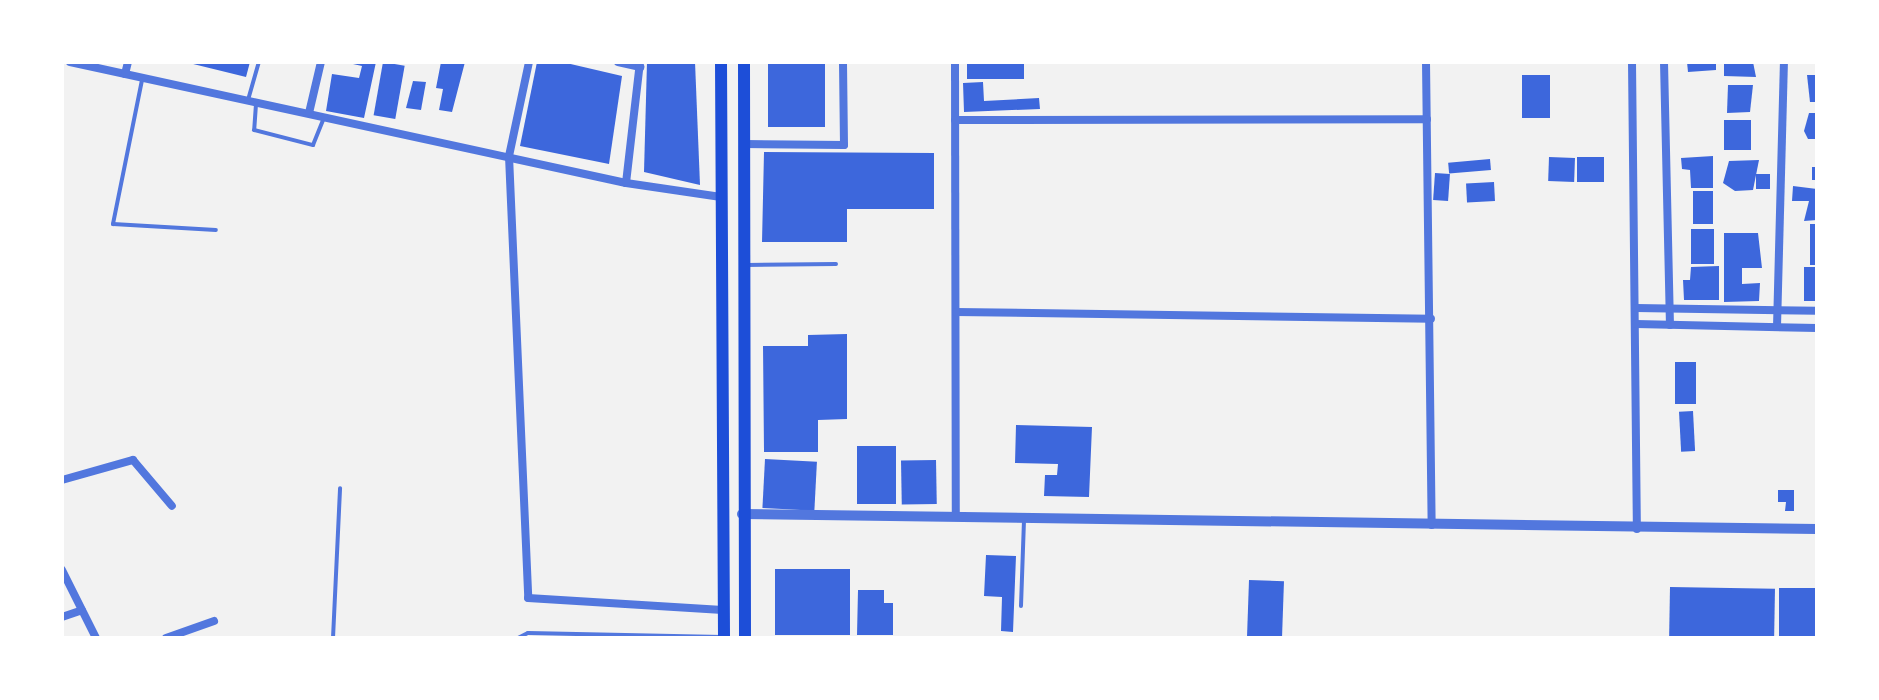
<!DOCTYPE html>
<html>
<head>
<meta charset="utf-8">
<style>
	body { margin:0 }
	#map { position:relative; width:1879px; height:700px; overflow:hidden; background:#f2f2f2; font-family:Figtree,sans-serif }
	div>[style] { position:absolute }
	.building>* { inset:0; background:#3d67dc; transform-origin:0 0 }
	.service>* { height:4px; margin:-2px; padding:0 2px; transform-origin:2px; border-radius:2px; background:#5277de }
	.minor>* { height:8px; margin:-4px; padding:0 4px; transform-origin:4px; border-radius:4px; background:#5277de }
	.tertiary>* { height:10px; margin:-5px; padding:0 5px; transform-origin:5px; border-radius:5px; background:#5277de }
	.secondary>* { height:12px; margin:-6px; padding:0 6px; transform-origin:6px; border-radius:6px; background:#1d4ed8 }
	span { translate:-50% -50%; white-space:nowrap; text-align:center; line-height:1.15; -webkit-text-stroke:6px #fff; paint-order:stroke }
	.frame { position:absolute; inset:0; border:64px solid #fff; pointer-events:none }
</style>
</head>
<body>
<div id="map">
	<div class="building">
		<i style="clip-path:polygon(185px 62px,250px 62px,246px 77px)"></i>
		<i style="clip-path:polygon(344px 62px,376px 62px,364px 118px,326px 111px,332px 74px,359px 78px,362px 66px)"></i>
		<i style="left:383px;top:62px;width:22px;height:54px;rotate:10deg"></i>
		<i style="clip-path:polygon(441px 62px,465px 62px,452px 112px,439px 110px,443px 89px,436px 88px)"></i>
		<i style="clip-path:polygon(537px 62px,562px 62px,622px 76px,609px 164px,520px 146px)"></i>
		<i style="clip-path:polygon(647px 62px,695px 62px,700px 185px,644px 172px)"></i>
		<i style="left:768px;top:62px;width:57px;height:65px"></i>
		<i style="left:967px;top:62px;width:57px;height:17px"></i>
		<i style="clip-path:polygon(1687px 62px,1716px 62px,1716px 70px,1688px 72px)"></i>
		<i style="clip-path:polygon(1724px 62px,1753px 62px,1756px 77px,1724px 76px)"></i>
		<i style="left:1522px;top:75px;width:28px;height:43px"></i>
		<i style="clip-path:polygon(1807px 75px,1817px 75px,1817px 102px,1810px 102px)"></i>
		<i style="clip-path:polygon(413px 81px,426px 82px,421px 110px,406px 108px)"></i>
		<i style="clip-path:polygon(983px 82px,984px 101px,1039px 98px,1040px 109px,964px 112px,963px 83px)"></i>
		<i style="clip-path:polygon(1728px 85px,1753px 85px,1750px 112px,1727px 113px)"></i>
		<i style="clip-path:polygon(1809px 113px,1817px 113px,1817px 139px,1808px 139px,1804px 131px)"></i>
		<i style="left:1724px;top:120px;width:27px;height:30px"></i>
		<i style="clip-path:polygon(764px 152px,934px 153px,934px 209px,847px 209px,847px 242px,762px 242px)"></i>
		<i style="clip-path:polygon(1713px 156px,1713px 188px,1691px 188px,1690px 170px,1682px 169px,1681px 158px)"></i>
		<i style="left:1549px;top:157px;width:26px;height:24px;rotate:2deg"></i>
		<i style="left:1577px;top:157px;width:27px;height:25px"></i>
		<i style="left:1490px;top:159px;width:11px;height:42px;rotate:85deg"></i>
		<i style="clip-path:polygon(1759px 160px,1753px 190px,1735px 191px,1723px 183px,1729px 161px)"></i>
		<i style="left:1812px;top:167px;width:5px;height:13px"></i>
		<i style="left:1435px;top:173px;width:15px;height:27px;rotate:4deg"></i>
		<i style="left:1756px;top:174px;width:14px;height:15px"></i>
		<i style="left:1494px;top:182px;width:19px;height:28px;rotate:87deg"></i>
		<i style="clip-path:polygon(1793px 186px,1817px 189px,1817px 220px,1804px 221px,1809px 201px,1792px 201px)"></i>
		<i style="left:1693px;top:191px;width:20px;height:33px"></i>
		<i style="left:1810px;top:224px;width:7px;height:41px"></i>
		<i style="left:1691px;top:229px;width:23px;height:35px"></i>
		<i style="clip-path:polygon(1724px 233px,1758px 233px,1762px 268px,1742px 268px,1742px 284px,1760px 283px,1759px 301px,1724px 302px)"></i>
		<i style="clip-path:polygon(1719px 266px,1719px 300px,1684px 300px,1683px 280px,1690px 280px,1691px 267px)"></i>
		<i style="left:1817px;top:267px;width:34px;height:13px;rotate:90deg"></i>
		<i style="clip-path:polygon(847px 334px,847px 419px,818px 420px,818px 452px,764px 452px,763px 346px,808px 346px,808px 335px)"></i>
		<i style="left:1675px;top:362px;width:21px;height:42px"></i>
		<i style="left:1693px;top:411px;width:40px;height:14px;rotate:87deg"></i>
		<i style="clip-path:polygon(1016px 425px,1092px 427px,1089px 497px,1044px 496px,1045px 475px,1057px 475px,1058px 464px,1015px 463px)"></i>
		<i style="left:857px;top:446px;width:39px;height:58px"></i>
		<i style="left:765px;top:459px;width:52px;height:49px;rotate:3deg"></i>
		<i style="left:936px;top:460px;width:44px;height:35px;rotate:89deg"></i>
		<i style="clip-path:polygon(1778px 490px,1794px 490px,1794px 511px,1785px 511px,1786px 502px,1778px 502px)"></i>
		<i style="clip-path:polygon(986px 555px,1016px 556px,1013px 632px,1001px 631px,1002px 597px,984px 596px)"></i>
		<i style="left:850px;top:569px;width:66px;height:75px;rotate:90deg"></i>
		<i style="left:1249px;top:580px;width:35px;height:58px;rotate:2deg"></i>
		<i style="left:1670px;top:587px;width:105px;height:51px;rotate:1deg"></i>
		<i style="left:1779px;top:588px;width:38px;height:50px"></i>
		<i style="clip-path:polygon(858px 590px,884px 590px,884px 603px,893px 603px,893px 635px,857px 635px)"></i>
	</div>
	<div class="service">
		<i style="left:142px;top:80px;width:147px;rotate:101.4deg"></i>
		<i style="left:113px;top:224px;width:103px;rotate:3.3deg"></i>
		<i style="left:248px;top:100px;width:40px;rotate:-74deg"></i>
		<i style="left:256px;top:104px;width:26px;rotate:94deg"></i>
		<i style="left:254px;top:130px;width:61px;rotate:14.3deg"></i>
		<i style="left:313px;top:145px;width:29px;rotate:-68deg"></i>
		<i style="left:746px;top:265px;width:90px;rotate:-0.6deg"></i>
		<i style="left:1021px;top:606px;width:88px;rotate:-88deg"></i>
		<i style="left:333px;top:638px;width:150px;rotate:-87.3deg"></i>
		<i style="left:518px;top:638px;width:11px;rotate:-27deg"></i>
		<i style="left:528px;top:633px;width:194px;rotate:1.2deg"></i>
	</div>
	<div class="minor">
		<i style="left:70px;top:62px;width:569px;rotate:12.28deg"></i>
		<i style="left:626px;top:183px;width:96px;rotate:8.4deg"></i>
		<i style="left:529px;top:62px;width:96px;rotate:102deg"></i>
		<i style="left:509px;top:156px;width:442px;rotate:87.5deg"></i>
		<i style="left:528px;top:598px;width:195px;rotate:3.5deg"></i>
		<i style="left:618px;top:62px;width:23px;rotate:13deg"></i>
		<i style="left:955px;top:62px;width:453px;rotate:89.9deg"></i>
		<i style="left:1426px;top:62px;width:463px;rotate:89.3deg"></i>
		<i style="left:1632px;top:62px;width:467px;rotate:89.4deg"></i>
		<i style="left:1664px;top:62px;width:263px;rotate:88.7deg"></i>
		<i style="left:125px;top:74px;width:12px;rotate:-76deg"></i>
		<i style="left:309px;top:113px;width:52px;rotate:-76.8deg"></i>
		<i style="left:955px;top:120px;width:472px;rotate:-0.1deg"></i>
		<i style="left:744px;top:144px;width:100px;rotate:0.6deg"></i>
		<i style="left:844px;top:145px;width:83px;rotate:-90.7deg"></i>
		<i style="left:626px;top:183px;width:122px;rotate:-83.4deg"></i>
		<i style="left:1636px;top:308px;width:181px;rotate:0.9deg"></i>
		<i style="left:956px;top:312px;width:475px;rotate:0.8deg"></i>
		<i style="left:1636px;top:324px;width:181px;rotate:1.3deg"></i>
		<i style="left:1777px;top:327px;width:265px;rotate:-88.5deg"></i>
		<i style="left:62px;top:480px;width:74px;rotate:-15.7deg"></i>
		<i style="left:133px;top:460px;width:60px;rotate:49.7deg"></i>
		<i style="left:62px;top:570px;width:76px;rotate:63.4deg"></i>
		<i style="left:62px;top:617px;width:21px;rotate:-19deg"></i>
		<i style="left:166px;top:638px;width:51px;rotate:-19.5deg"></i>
	</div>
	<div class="tertiary">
		<i style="left:742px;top:514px;width:1075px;rotate:0.8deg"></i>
	</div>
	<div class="secondary">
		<i style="left:721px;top:62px;width:576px;rotate:89.7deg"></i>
		<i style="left:744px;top:62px;width:576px;rotate:89.9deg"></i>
	</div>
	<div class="frame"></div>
</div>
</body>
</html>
